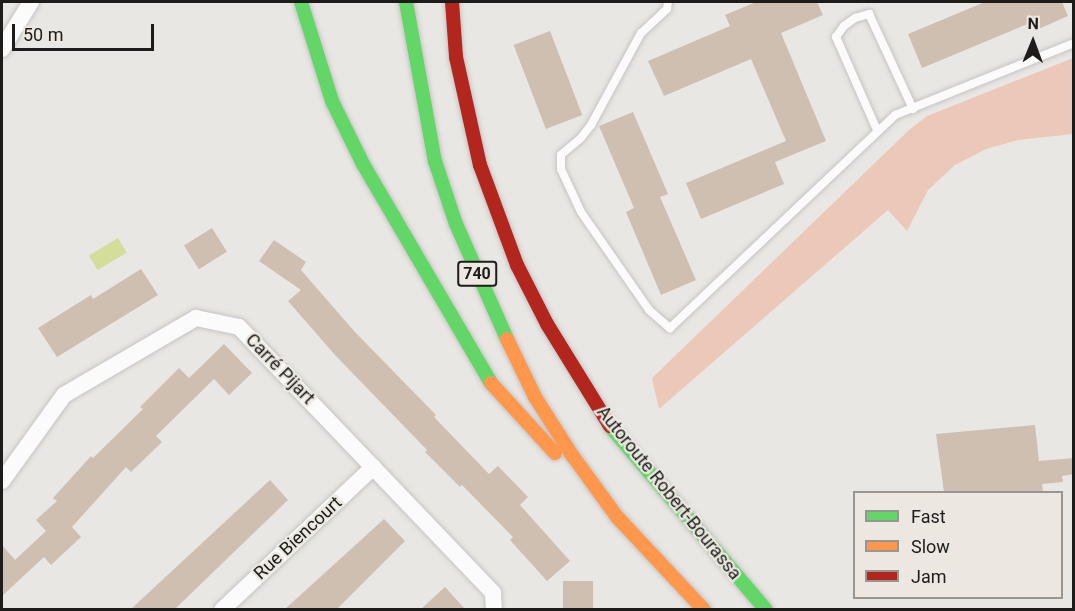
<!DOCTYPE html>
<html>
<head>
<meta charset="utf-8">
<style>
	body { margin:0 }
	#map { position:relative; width:1075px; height:611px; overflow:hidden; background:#e9e7e4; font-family:Roboto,sans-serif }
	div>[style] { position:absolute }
	.green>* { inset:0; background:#ecc8b8 }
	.water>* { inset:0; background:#d4dd9a; transform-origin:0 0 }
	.building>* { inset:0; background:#cebfb1; transform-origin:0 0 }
	.roads { filter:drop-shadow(0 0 2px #c6c4c2) drop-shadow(0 0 2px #c6c4c2) }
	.lane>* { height:8px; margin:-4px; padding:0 4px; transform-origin:4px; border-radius:4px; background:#fcfbfb }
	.street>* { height:16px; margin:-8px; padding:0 8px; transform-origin:8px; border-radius:8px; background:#fcfbfb }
	.fast>* { height:14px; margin:-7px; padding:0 7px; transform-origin:7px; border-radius:7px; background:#63d668 }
	.slow>* { height:14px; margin:-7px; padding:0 7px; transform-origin:7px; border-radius:7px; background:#ff974d }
	.jam>* { height:14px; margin:-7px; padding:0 7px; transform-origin:7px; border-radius:7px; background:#b3261e }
	span { translate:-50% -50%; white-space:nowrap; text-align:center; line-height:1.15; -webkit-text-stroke:4.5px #ece8e1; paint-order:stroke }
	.shield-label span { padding:2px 4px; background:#ece8e1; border:2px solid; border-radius:4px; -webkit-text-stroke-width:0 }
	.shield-label { font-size:16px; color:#1d1c1a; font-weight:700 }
	.street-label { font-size:18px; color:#1d1c1a }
	.frame { position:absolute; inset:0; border:3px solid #1d1c1a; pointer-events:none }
	.legend { position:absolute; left:853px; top:491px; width:210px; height:108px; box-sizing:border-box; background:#ece8e1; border:2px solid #999691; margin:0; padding:8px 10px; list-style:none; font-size:18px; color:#1d1c1a }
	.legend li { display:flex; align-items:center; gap:12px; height:30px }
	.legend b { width:30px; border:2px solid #999691 }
	.north { position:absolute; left:1003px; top:12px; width:60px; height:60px; -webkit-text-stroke:4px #ece8e1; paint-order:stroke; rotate:1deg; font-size:16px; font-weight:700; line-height:24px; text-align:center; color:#1d1c1a }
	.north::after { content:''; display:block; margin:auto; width:21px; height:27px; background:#1d1c1a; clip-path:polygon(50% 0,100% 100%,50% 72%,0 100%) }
	.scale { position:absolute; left:12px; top:24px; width:142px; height:27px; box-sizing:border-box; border:3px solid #1d1c1a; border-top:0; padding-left:8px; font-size:18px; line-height:21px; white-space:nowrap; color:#1d1c1a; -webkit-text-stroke:4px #ece8e1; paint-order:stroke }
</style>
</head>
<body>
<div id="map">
	<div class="green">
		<i style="clip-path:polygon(1073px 58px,1073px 134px,1018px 140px,986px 149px,955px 165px,928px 190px,907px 231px,888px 210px,659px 409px,652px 378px,909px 130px,927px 116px)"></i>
	</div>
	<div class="water">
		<i style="left:118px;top:238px;width:17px;height:34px;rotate:59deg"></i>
	</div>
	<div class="building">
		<i style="clip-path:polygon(756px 2px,817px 2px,823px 15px,781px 33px,826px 141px,775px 162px,784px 184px,701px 219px,686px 183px,786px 141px,751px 59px,664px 96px,648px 61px,730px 26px,725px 15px)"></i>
		<i style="clip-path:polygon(985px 2px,1062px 2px,1068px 16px,1034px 31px,1030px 23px,922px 68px,908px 34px)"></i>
		<i style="left:550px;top:31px;width:90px;height:39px;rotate:69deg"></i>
		<i style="clip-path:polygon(633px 112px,668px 194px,660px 197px,696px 280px,661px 295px,626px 212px,634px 208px,599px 126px)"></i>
		<i style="left:212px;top:228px;width:28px;height:33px;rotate:58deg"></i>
		<i style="clip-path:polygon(274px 240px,306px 262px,301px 270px,354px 331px,436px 415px,434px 417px,489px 474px,498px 466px,528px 497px,520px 505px,570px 561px,547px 581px,510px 540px,513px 537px,462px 485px,460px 487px,425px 452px,427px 450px,335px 355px,288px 301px,301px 290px,259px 261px)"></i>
		<i style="clip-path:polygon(141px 269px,158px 295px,57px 357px,38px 328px,91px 295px,93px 299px)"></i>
		<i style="clip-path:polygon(224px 344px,252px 373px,229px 395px,214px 379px,156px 436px,162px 442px,131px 472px,126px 467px,72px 527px,81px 537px,51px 565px,44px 557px,2px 596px,2px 545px,15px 560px,46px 531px,36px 520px,57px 501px,53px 498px,91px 456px,93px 458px,143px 409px,140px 407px,179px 368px,189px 378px)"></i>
		<i style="clip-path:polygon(1035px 425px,1039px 461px,1074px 458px,1074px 474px,1062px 476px,1063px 482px,1042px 484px,1043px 492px,944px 492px,936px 434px)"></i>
		<i style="clip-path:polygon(270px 480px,288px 500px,175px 609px,131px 609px)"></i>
		<i style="clip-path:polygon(384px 519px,405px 541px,337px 609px,285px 609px)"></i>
		<i style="left:563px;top:581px;width:30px;height:28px"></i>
		<i style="clip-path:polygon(445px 587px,465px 609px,421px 609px)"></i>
	</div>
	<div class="roads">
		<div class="lane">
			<i style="left:668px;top:2px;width:7px;rotate:98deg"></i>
			<i style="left:667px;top:9px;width:35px;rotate:137deg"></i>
			<i style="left:641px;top:33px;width:105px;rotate:118.5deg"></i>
			<i style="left:591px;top:125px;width:16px;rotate:128deg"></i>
			<i style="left:581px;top:138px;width:26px;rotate:140deg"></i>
			<i style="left:561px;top:155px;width:14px;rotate:90deg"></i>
			<i style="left:561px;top:169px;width:47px;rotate:65.1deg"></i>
			<i style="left:581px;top:212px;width:119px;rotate:55.2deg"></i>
			<i style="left:649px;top:310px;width:28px;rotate:41deg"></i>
			<i style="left:670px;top:328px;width:310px;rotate:-43.4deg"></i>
			<i style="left:895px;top:115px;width:193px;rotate:-21.9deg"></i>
			<i style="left:877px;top:130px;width:102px;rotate:-113.8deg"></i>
			<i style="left:836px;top:37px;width:14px;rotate:-54deg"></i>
			<i style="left:844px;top:26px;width:14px;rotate:-36deg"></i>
			<i style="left:855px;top:18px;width:15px;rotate:-16deg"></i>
			<i style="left:869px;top:14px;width:105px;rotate:65.1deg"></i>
		</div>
		<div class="street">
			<i style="left:2px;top:49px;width:55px;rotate:-58.3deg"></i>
			<i style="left:2px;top:481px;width:106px;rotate:-54.2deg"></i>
			<i style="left:64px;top:395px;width:153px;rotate:-30.3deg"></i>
			<i style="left:196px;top:318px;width:44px;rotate:11.8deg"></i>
			<i style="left:239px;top:327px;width:368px;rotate:46.3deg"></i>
			<i style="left:493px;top:593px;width:17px;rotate:87deg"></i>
			<i style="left:222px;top:610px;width:208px;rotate:-43.4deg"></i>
		</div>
		<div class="fast">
			<i style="left:301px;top:2px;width:104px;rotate:72.6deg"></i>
			<i style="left:332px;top:101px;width:70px;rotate:63.8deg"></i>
			<i style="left:363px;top:164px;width:254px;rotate:59.7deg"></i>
			<i style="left:406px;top:2px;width:162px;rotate:79.7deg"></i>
			<i style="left:435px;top:161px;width:66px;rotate:71.6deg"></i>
			<i style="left:456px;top:224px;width:126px;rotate:66.1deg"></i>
			<i style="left:610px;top:426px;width:241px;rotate:49.7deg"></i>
		</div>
		<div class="slow">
			<i style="left:507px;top:339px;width:64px;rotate:64.2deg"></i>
			<i style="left:535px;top:397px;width:69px;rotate:57.5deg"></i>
			<i style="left:572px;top:455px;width:78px;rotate:53.9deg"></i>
			<i style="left:618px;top:518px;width:126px;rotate:46.9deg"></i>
			<i style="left:491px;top:383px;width:95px;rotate:47.6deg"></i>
		</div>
		<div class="jam">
			<i style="left:452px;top:2px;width:55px;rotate:85.8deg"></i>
			<i style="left:456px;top:57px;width:111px;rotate:77.5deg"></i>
			<i style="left:480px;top:165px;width:107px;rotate:69.7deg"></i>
			<i style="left:517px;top:265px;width:66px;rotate:63deg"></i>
			<i style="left:547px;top:324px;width:120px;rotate:58.3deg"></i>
		</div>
	</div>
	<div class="shield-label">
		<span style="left:477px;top:274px">740</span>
	</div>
	<div class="street-label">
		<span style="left:280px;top:369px;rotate:46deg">Carré Pijart</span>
		<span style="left:669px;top:493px;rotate:51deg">Autoroute Robert-Bourassa</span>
		<span style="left:298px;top:538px;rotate:-43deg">Rue Biencourt</span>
	</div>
	<div class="frame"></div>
	<ul class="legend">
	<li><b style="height:8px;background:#63d668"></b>Fast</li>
	<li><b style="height:8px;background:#ff974d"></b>Slow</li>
	<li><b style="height:8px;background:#b3261e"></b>Jam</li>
	</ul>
	<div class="north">N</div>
	<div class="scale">50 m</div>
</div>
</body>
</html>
